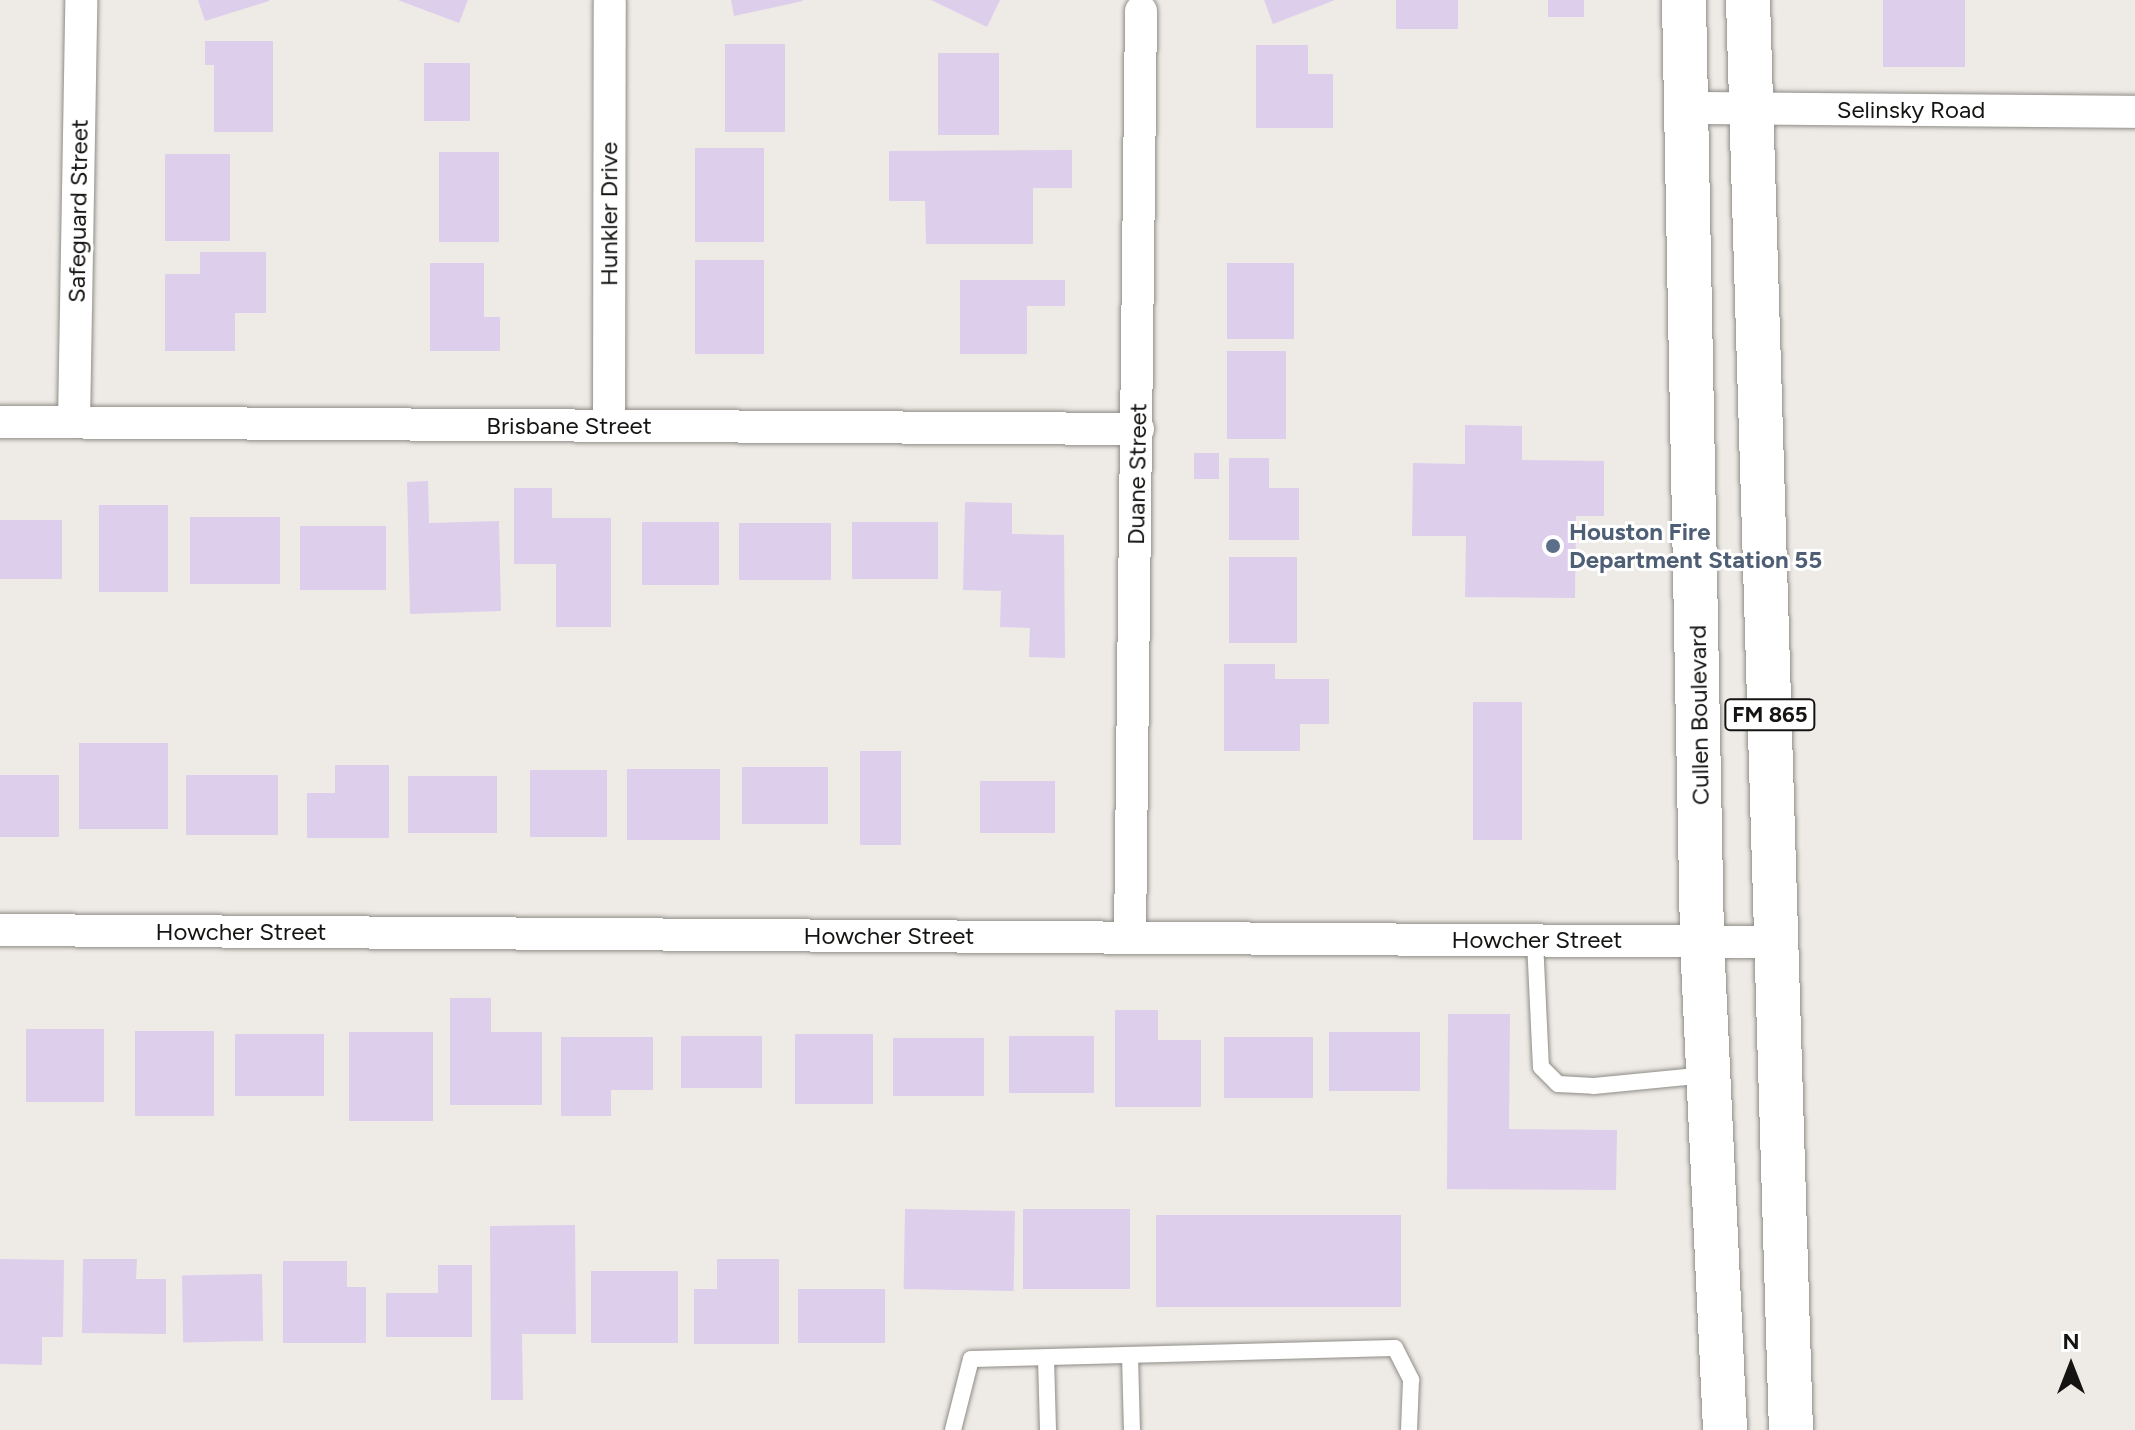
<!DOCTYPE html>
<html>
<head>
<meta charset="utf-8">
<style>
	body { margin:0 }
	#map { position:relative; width:2135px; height:1430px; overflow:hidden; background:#eeebe6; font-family:Figtree,sans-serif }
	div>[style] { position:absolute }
	.building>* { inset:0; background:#ddceec; transform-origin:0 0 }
	.roads { filter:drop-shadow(0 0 2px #8f8c87) drop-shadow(0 0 2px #8f8c87) }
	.lane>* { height:16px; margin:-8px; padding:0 8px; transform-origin:8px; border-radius:8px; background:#fff }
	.street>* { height:32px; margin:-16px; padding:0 16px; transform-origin:16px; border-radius:16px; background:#fff }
	.primary>* { height:44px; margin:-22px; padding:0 22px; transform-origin:22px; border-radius:22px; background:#fff }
	.dots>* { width:22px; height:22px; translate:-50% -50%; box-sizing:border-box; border:4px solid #fff; border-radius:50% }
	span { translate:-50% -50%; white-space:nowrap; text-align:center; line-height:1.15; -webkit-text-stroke:6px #fff; paint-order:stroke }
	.shield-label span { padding:2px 6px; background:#fff; border:2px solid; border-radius:6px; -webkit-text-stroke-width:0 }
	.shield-label { font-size:22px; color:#151412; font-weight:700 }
	.street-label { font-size:24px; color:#151412 }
	.service-label { font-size:24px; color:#4e5e75; font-weight:700 }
	.left { translate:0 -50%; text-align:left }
	.north { position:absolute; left:2031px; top:1326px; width:80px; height:80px; -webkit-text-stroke:6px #fff; paint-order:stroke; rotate:0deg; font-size:22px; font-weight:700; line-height:32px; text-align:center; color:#151412 }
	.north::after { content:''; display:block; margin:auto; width:28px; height:36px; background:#151412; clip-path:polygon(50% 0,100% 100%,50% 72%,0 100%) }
</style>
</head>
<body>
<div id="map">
	<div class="building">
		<i style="clip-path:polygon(198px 0,269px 0,269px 1px,205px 21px)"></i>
		<i style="clip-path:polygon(398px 0,468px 0,459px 23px)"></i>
		<i style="clip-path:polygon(731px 0,802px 0,803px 1px,734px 16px)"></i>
		<i style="clip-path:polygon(931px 0,1000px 0,987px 27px)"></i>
		<i style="clip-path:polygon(1264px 0,1335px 0,1273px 24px)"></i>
		<i style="left:1396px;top:0;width:62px;height:29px"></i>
		<i style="left:1548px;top:0;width:36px;height:17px"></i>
		<i style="left:1883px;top:0;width:82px;height:67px"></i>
		<i style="clip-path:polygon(205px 41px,273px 41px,273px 132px,214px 132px,214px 65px,205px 65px)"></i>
		<i style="left:725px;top:44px;width:60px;height:88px"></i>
		<i style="clip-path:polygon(1256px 45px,1308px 45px,1308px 74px,1333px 74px,1333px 128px,1256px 128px)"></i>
		<i style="left:938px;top:53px;width:61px;height:82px"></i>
		<i style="left:424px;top:63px;width:46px;height:58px"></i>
		<i style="left:695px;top:148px;width:69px;height:94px"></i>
		<i style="clip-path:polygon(1072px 150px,1072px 188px,1033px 188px,1033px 244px,926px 244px,925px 201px,889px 201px,889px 151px)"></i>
		<i style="left:439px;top:152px;width:60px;height:90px"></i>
		<i style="left:165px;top:154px;width:65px;height:87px"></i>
		<i style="clip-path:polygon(200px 252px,266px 252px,266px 313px,235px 313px,235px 351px,165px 351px,165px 274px,200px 274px)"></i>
		<i style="left:695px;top:260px;width:69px;height:94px"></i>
		<i style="clip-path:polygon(430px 263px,484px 263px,484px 317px,500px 317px,500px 351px,430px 351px)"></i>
		<i style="left:1227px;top:263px;width:67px;height:76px"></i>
		<i style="clip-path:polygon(960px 280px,1065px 280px,1065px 306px,1027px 306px,1027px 354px,960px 354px)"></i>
		<i style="left:1227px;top:351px;width:59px;height:88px"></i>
		<i style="clip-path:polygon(1465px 425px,1522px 426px,1522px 460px,1604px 461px,1604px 516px,1576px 516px,1575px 598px,1465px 597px,1466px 536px,1412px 536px,1413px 463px,1465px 464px)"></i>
		<i style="left:1194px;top:453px;width:25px;height:26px"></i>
		<i style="clip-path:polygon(1229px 458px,1269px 458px,1269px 488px,1299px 488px,1299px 540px,1229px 540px)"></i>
		<i style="clip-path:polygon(428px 481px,429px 523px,499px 521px,501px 611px,410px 614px,407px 482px)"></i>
		<i style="clip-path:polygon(514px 488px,552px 488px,552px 518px,611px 518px,611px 627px,556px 627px,556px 564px,514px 564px)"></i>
		<i style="clip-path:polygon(965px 502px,1012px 503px,1012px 534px,1064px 535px,1065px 658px,1029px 657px,1030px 628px,1000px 627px,1001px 591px,963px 590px)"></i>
		<i style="left:99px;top:505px;width:69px;height:87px"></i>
		<i style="left:190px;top:517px;width:90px;height:67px"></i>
		<i style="left:0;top:520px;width:62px;height:59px"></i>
		<i style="left:642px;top:522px;width:77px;height:63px"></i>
		<i style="left:852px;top:522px;width:86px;height:57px"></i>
		<i style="left:739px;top:523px;width:92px;height:57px"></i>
		<i style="left:300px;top:526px;width:86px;height:64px"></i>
		<i style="left:1229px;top:557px;width:68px;height:86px"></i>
		<i style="clip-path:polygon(1224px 664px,1275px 664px,1275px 679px,1329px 679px,1329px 724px,1300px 724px,1300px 751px,1224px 751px)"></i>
		<i style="left:1473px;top:702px;width:49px;height:138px"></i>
		<i style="left:79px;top:743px;width:89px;height:86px"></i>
		<i style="left:860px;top:751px;width:41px;height:94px"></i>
		<i style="clip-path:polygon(335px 765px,389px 765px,389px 838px,307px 838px,307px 793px,335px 793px)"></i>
		<i style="left:742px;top:767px;width:86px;height:57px"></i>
		<i style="left:627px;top:769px;width:93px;height:71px"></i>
		<i style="left:530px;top:770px;width:77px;height:67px"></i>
		<i style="left:0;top:775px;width:59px;height:62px"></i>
		<i style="left:186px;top:775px;width:92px;height:60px"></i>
		<i style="left:408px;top:776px;width:89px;height:57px"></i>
		<i style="left:980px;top:781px;width:75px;height:52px"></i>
		<i style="clip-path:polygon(450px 998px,491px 998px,491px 1032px,542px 1032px,542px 1105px,450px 1105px)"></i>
		<i style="clip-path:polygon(1115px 1010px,1158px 1010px,1158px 1040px,1201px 1040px,1201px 1107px,1115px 1107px)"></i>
		<i style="clip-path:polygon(1448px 1014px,1510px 1014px,1509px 1129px,1617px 1130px,1616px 1190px,1447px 1189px)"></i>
		<i style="left:26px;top:1029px;width:78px;height:73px"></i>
		<i style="left:135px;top:1031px;width:79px;height:85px"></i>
		<i style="left:349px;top:1032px;width:84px;height:89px"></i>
		<i style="left:1329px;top:1032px;width:91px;height:59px"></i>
		<i style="left:235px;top:1034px;width:89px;height:62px"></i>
		<i style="left:795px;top:1034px;width:78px;height:70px"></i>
		<i style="left:681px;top:1036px;width:81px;height:52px"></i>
		<i style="left:1009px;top:1036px;width:85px;height:57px"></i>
		<i style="clip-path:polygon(561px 1037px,653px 1037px,653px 1090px,611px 1090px,611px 1116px,561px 1116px)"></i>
		<i style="left:1224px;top:1037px;width:89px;height:61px"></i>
		<i style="left:893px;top:1038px;width:91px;height:58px"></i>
		<i style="left:905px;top:1209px;width:110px;height:80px;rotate:1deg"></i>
		<i style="left:1023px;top:1209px;width:107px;height:80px"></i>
		<i style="left:1156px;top:1215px;width:245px;height:92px"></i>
		<i style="clip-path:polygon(575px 1225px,576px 1334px,522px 1334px,523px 1400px,491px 1400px,490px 1226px)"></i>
		<i style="clip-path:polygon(0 1259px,64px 1260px,63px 1337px,42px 1337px,42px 1365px,0 1364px)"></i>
		<i style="clip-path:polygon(83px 1259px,137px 1259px,136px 1279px,166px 1279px,166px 1334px,82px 1333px)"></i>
		<i style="clip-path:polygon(717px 1259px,779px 1259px,779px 1344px,694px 1344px,694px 1289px,717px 1289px)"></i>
		<i style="clip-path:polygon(283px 1261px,347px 1261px,347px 1287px,366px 1287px,366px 1343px,283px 1343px)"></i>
		<i style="clip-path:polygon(438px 1265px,472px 1265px,472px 1337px,386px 1337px,386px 1293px,438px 1293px)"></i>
		<i style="left:591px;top:1271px;width:87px;height:72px"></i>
		<i style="left:262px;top:1274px;width:67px;height:80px;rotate:89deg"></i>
		<i style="left:798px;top:1289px;width:87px;height:54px"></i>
	</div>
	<div class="roads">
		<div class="lane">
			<i style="left:1535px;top:941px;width:126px;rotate:87.3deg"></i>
			<i style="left:1541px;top:1067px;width:24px;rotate:45deg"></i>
			<i style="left:1558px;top:1084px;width:36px;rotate:3deg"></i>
			<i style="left:1594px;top:1086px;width:113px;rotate:-5.6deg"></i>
			<i style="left:1130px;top:1355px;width:75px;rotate:88.5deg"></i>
			<i style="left:1046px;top:1358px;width:72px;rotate:88.4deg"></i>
			<i style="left:953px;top:1430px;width:73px;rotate:-75.8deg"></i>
			<i style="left:971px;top:1359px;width:424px;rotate:-1.5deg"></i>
			<i style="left:1395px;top:1348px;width:36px;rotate:63deg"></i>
			<i style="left:1411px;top:1380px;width:50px;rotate:92.3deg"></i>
		</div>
		<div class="street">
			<i style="left:1688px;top:108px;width:447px;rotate:0.5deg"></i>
			<i style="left:0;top:422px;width:1138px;rotate:0.35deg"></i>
			<i style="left:74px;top:422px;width:421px;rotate:-89deg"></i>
			<i style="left:609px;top:426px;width:424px;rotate:-89.9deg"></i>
			<i style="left:0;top:930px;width:1778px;rotate:0.39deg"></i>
			<i style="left:1130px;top:938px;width:927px;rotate:-89.32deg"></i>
		</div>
		<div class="primary">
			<i style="left:1684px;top:0;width:941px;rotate:88.9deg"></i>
			<i style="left:1702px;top:941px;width:490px;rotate:87.3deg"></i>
			<i style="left:1748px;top:0;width:1431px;rotate:88.28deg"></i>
		</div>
	</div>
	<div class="dots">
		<i style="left:1553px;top:546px;background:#5c6f8a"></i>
	</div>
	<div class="shield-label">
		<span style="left:1770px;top:715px">FM 865</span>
	</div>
	<div class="street-label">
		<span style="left:1911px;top:110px">Selinsky Road</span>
		<span style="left:78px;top:211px;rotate:-89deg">Safeguard Street</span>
		<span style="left:609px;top:214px;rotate:-90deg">Hunkler Drive</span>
		<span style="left:569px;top:426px">Brisbane Street</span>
		<span style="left:1137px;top:474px;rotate:-89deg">Duane Street</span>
		<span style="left:1699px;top:715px;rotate:-91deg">Cullen Boulevard</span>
		<span style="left:241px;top:932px">Howcher Street</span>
		<span style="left:889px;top:936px">Howcher Street</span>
		<span style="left:1537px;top:940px">Howcher Street</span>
	</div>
	<div class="service-label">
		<span class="left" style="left:1569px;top:546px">Houston Fire<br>Department Station 55</span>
	</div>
	<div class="north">N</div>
</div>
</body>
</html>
